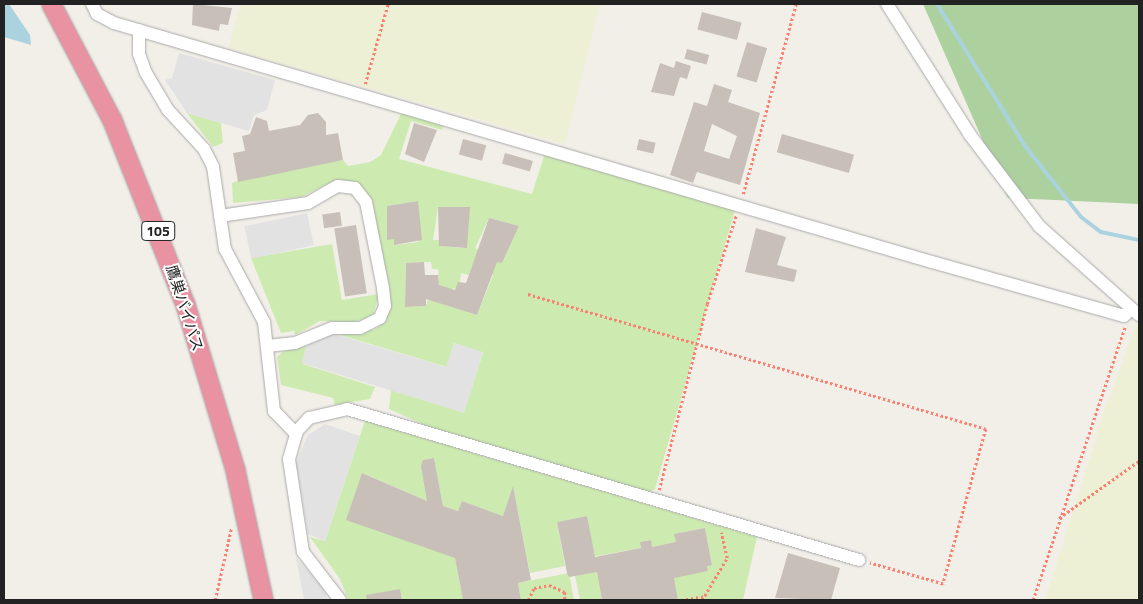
<!DOCTYPE html>
<html>
<head>
<meta charset="utf-8">
<style>
	body { margin:0 }
	#map { position:relative; width:1143px; height:604px; overflow:hidden; background:#f2efe9; font-family:"Titillium Web","Noto Sans JP",sans-serif }
	div>[style] { position:absolute }
	.farmland>* { inset:0; background:#eef0d5 }
	.grass>* { inset:0; background:#cdebb0 }
	.forest>* { inset:0; background:#add19e }
	.parking>* { inset:0; background:#e2e2e2; transform-origin:0 0 }
	.water>* { inset:0; background:#aad3df }
	.stream>* { height:4px; margin:-2px; padding:0 2px; transform-origin:2px; border-radius:2px; background:#aad3df }
	.building>* { inset:0; background:#c7bfb8; transform-origin:0 0 }
	.path>* { height:2.5px; margin-top:-1.25px; transform-origin:0; background:repeating-linear-gradient(90deg,#fa8072 0 2.5px,transparent 0 5px) }
	.roads { filter:drop-shadow(0 0 1px #a9a9a9) drop-shadow(0 0 1px #a9a9a9) }
	.minor>* { height:12px; margin:-6px; padding:0 6px; transform-origin:6px; border-radius:6px; background:#fff }
	.highway>* { height:19px; margin:-9.5px; padding:0 9.5px; transform-origin:9.5px; border-radius:9.5px; background:#e892a2 }
	span { translate:-50% -50%; white-space:nowrap; text-align:center; line-height:1.15; -webkit-text-stroke:4px #fff; paint-order:stroke }
	.shield-label span { padding:1px 4px; background:#fff; border:1px solid; border-radius:4px; -webkit-text-stroke-width:0 }
	.shield-label { font-size:14px; color:#222; font-weight:700 }
	.street-label { font-size:15px; color:#222 }
	.frame { position:absolute; inset:0; border:5px solid #222; pointer-events:none }
</style>
</head>
<body>
<div id="map">
	<div class="farmland">
		<i style="clip-path:polygon(241px 4px,600px 4px,565px 144px,228px 48px)"></i>
		<i style="clip-path:polygon(1139px 317px,1139px 600px,1045px 600px,1106px 406px)"></i>
	</div>
	<div class="grass">
		<i style="clip-path:polygon(evenodd,402px 112px,445px 122px,442px 130px,411px 121px,399px 159px,532px 194px,545px 153px,736px 206px,655px 489px,649px 493px,429px 427px,389px 409px,391px 390px,464px 412px,483px 353px,454px 343px,447px 367px,337px 334px,339px 330px,374px 330px,383px 323px,390px 301px,374px 210px,359px 185px,336px 180px,301px 197px,233px 203px,232px 183px,251px 176px,343px 160px,348px 166px,370px 162px,381px 155px,402px 112px,418px 201px,418px 242px,395px 245px,394px 239px,387px 239px,387px 206px,418px 201px,402px 112px,438px 207px,470px 207px,463px 248px,439px 246px,440px 240px,433px 240px,438px 207px,402px 112px,489px 218px,519px 226px,502px 263px,480px 256px,481px 250px,475px 248px,489px 218px,402px 112px,431px 262px,432px 269px,438px 269px,439px 290px,431px 291px,426px 306px,405px 307px,406px 263px,431px 262px,402px 112px,472px 266px,493px 275px,477px 315px,446px 305px,451px 289px,459px 288px,461px 273px,469px 275px,472px 266px)"></i>
		<i style="clip-path:polygon(187px 113px,221px 123px,223px 143px,213px 147px)"></i>
		<i style="clip-path:polygon(332px 244px,342px 300px,379px 294px,373px 315px,352px 323px,320px 321px,295px 335px,294px 331px,281px 333px,251px 258px)"></i>
		<i style="clip-path:polygon(306px 346px,303px 364px,375px 387px,370px 399px,335px 405px,333px 398px,281px 385px,277px 357px,284px 351px)"></i>
		<i style="clip-path:polygon(365px 421px,757px 537px,743px 600px,678px 600px,672px 570px,686px 575px,708px 571px,707px 566px,712px 564px,705px 528px,675px 534px,678px 554px,663px 545px,652px 547px,650px 540px,640px 542px,641px 548px,591px 557px,587px 516px,557px 522px,565px 566px,530px 573px,513px 487px,503px 516px,462px 501px,458px 511px,443px 506px,434px 458px,423px 460px,431px 503px,363px 473px,455px 558px,463px 600px,402px 600px,400px 589px,369px 595px,369px 600px,348px 600px,340px 579px,310px 537px,325px 541px)"></i>
		<i style="clip-path:polygon(573px 566px,597px 572px,602px 600px,580px 600px)"></i>
		<i style="clip-path:polygon(569px 573px,574px 600px,521px 600px,518px 583px)"></i>
	</div>
	<div class="forest">
		<i style="clip-path:polygon(923px 4px,1139px 4px,1139px 204px,1008px 198px)"></i>
	</div>
	<div class="parking">
		<i style="clip-path:polygon(179px 53px,275px 80px,267px 110px,254px 115px,249px 131px,187px 113px,165px 80px,172px 78px)"></i>
		<i style="left:307px;top:213px;width:33px;height:64px;rotate:78deg"></i>
		<i style="clip-path:polygon(331px 333px,446px 367px,454px 343px,483px 352px,464px 413px,302px 363px,306px 346px)"></i>
		<i style="clip-path:polygon(325px 424px,360px 436px,325px 541px,308px 534px,296px 462px,308px 435px)"></i>
		<i style="clip-path:polygon(296px 558px,321px 585px,328px 600px,304px 600px)"></i>
	</div>
	<div class="water">
		<i style="clip-path:polygon(4px 4px,9px 4px,30px 35px,31px 45px,4px 37px)"></i>
	</div>
	<div class="stream">
		<i style="left:937px;top:4px;width:167px;rotate:58.2deg"></i>
		<i style="left:1025px;top:146px;width:90px;rotate:51.7deg"></i>
		<i style="left:1081px;top:217px;width:25px;rotate:37deg"></i>
		<i style="left:1101px;top:232px;width:39px;rotate:12deg"></i>
	</div>
	<div class="building">
		<i style="clip-path:polygon(193px 4px,232px 8px,228px 25px,220px 24px,219px 31px,192px 25px)"></i>
		<i style="left:702px;top:12px;width:41px;height:18px;rotate:15deg"></i>
		<i style="left:747px;top:42px;width:21px;height:36px;rotate:17deg"></i>
		<i style="left:687px;top:49px;width:23px;height:10px;rotate:15deg"></i>
		<i style="clip-path:polygon(676px 61px,691px 66px,687px 79px,680px 77px,674px 96px,651px 92px,660px 63px,674px 68px)"></i>
		<i style="clip-path:polygon(evenodd,714px 84px,732px 90px,728px 102px,760px 113px,740px 185px,697px 172px,693px 183px,670px 175px,694px 102px,707px 106px,714px 84px,712px 124px,737px 136px,729px 159px,704px 151px,712px 124px)"></i>
		<i style="clip-path:polygon(318px 113px,326px 122px,326px 135px,338px 133px,343px 160px,238px 182px,233px 153px,245px 151px,242px 136px,250px 134px,256px 117px,267px 121px,269px 131px,300px 125px,308px 115px)"></i>
		<i style="clip-path:polygon(414px 123px,437px 130px,424px 162px,405px 154px)"></i>
		<i style="left:782px;top:134px;width:75px;height:19px;rotate:16deg"></i>
		<i style="left:463px;top:139px;width:24px;height:16px;rotate:15deg"></i>
		<i style="left:639px;top:139px;width:17px;height:11px;rotate:13deg"></i>
		<i style="left:505px;top:153px;width:29px;height:11px;rotate:16deg"></i>
		<i style="clip-path:polygon(418px 201px,422px 240px,394px 245px,394px 239px,387px 240px,387px 206px)"></i>
		<i style="clip-path:polygon(438px 207px,470px 207px,467px 248px,439px 246px)"></i>
		<i style="left:340px;top:212px;width:14px;height:18px;rotate:82deg"></i>
		<i style="clip-path:polygon(489px 218px,519px 226px,502px 263px,497px 262px,477px 315px,426px 299px,426px 306px,405px 307px,406px 263px,424px 262px,425px 275px,438px 275px,439px 285px,455px 290px,458px 282px,466px 283px)"></i>
		<i style="left:356px;top:225px;width:69px;height:22px;rotate:81deg"></i>
		<i style="clip-path:polygon(756px 228px,786px 237px,777px 265px,797px 270px,794px 282px,745px 272px)"></i>
		<i style="clip-path:polygon(434px 458px,443px 506px,458px 511px,462px 501px,503px 516px,513px 486px,531px 580px,518px 583px,521px 600px,463px 600px,455px 558px,346px 520px,362px 473px,427px 501px,421px 466px,423px 460px)"></i>
		<i style="clip-path:polygon(587px 516px,595px 557px,641px 548px,640px 542px,651px 540px,652px 547px,676px 542px,674px 534px,705px 528px,712px 565px,707px 566px,708px 571px,674px 578px,678px 600px,602px 600px,597px 572px,569px 577px,567px 573px,557px 522px)"></i>
		<i style="clip-path:polygon(788px 553px,840px 568px,831px 600px,775px 598px)"></i>
		<i style="clip-path:polygon(400px 589px,402px 600px,367px 600px,366px 595px)"></i>
	</div>
	<div class="path">
		<i style="left:365px;top:84px;width:83px;rotate:-74deg"></i>
		<i style="left:743px;top:194px;width:197px;rotate:-74.4deg"></i>
		<i style="left:528px;top:294px;width:477px;rotate:16.4deg"></i>
		<i style="left:986px;top:429px;width:161px;rotate:105.5deg"></i>
		<i style="left:943px;top:584px;width:76px;rotate:-164deg"></i>
		<i style="left:659px;top:490px;width:192px;rotate:-75.5deg"></i>
		<i style="left:707px;top:304px;width:93px;rotate:-71.8deg"></i>
		<i style="left:1059px;top:518px;width:98px;rotate:-35.5deg"></i>
		<i style="left:215px;top:600px;width:73px;rotate:-77.3deg"></i>
		<i style="left:528px;top:600px;width:13px;rotate:-63deg"></i>
		<i style="left:534px;top:588px;width:15px;rotate:-11deg"></i>
		<i style="left:549px;top:585px;width:17px;rotate:24deg"></i>
		<i style="left:565px;top:592px;width:8px;rotate:90deg"></i>
		<i style="left:681px;top:600px;width:24px;rotate:-9deg"></i>
		<i style="left:702px;top:600px;width:49px;rotate:-59.2deg"></i>
		<i style="left:727px;top:558px;width:26px;rotate:-103deg"></i>
		<i style="left:1033px;top:600px;width:288px;rotate:-71.4deg"></i>
	</div>
	<div class="roads">
		<div class="minor">
			<i style="left:92px;top:4px;width:11px;rotate:63deg"></i>
			<i style="left:97px;top:14px;width:19px;rotate:28deg"></i>
			<i style="left:114px;top:23px;width:852px;rotate:16.29deg"></i>
			<i style="left:932px;top:262px;width:199px;rotate:15.7deg"></i>
			<i style="left:1124px;top:316px;width:10px;rotate:-45deg"></i>
			<i style="left:887px;top:4px;width:155px;rotate:57.6deg"></i>
			<i style="left:970px;top:135px;width:114px;rotate:52.8deg"></i>
			<i style="left:1039px;top:226px;width:134px;rotate:41.7deg"></i>
			<i style="left:139px;top:30px;width:24px;rotate:90deg"></i>
			<i style="left:139px;top:54px;width:20px;rotate:70deg"></i>
			<i style="left:146px;top:73px;width:43px;rotate:59.3deg"></i>
			<i style="left:168px;top:110px;width:53px;rotate:47.3deg"></i>
			<i style="left:204px;top:149px;width:20px;rotate:63deg"></i>
			<i style="left:213px;top:167px;width:83px;rotate:81.7deg"></i>
			<i style="left:225px;top:249px;width:83px;rotate:61.9deg"></i>
			<i style="left:264px;top:322px;width:90px;rotate:83.6deg"></i>
			<i style="left:274px;top:411px;width:32px;rotate:46deg"></i>
			<i style="left:220px;top:216px;width:89px;rotate:-8.4deg"></i>
			<i style="left:308px;top:203px;width:34px;rotate:-30deg"></i>
			<i style="left:338px;top:186px;width:17px;rotate:7deg"></i>
			<i style="left:355px;top:188px;width:18px;rotate:52deg"></i>
			<i style="left:366px;top:202px;width:88px;rotate:78.8deg"></i>
			<i style="left:383px;top:288px;width:18px;rotate:84deg"></i>
			<i style="left:385px;top:306px;width:13px;rotate:113deg"></i>
			<i style="left:380px;top:318px;width:22px;rotate:153deg"></i>
			<i style="left:360px;top:328px;width:28px;rotate:180deg"></i>
			<i style="left:332px;top:328px;width:40px;rotate:158deg"></i>
			<i style="left:295px;top:343px;width:28px;rotate:174deg"></i>
			<i style="left:340px;top:600px;width:61px;rotate:-127.6deg"></i>
			<i style="left:303px;top:552px;width:94px;rotate:-98.6deg"></i>
			<i style="left:289px;top:459px;width:29px;rotate:-74deg"></i>
			<i style="left:297px;top:431px;width:18px;rotate:-47deg"></i>
			<i style="left:309px;top:418px;width:39px;rotate:-13deg"></i>
			<i style="left:347px;top:409px;width:534px;rotate:16.43deg"></i>
		</div>
		<div class="highway">
			<i style="left:51px;top:4px;width:131px;rotate:62.3deg"></i>
			<i style="left:112px;top:120px;width:198px;rotate:68.4deg"></i>
			<i style="left:185px;top:304px;width:173px;rotate:73.2deg"></i>
			<i style="left:235px;top:470px;width:133px;rotate:77.8deg"></i>
		</div>
	</div>
	<div class="shield-label">
		<span style="left:158px;top:231px">105</span>
	</div>
	<div class="street-label">
		<span style="left:185px;top:308px;rotate:72deg">鷹巣バイパス</span>
	</div>
	<div class="frame"></div>
</div>
</body>
</html>
